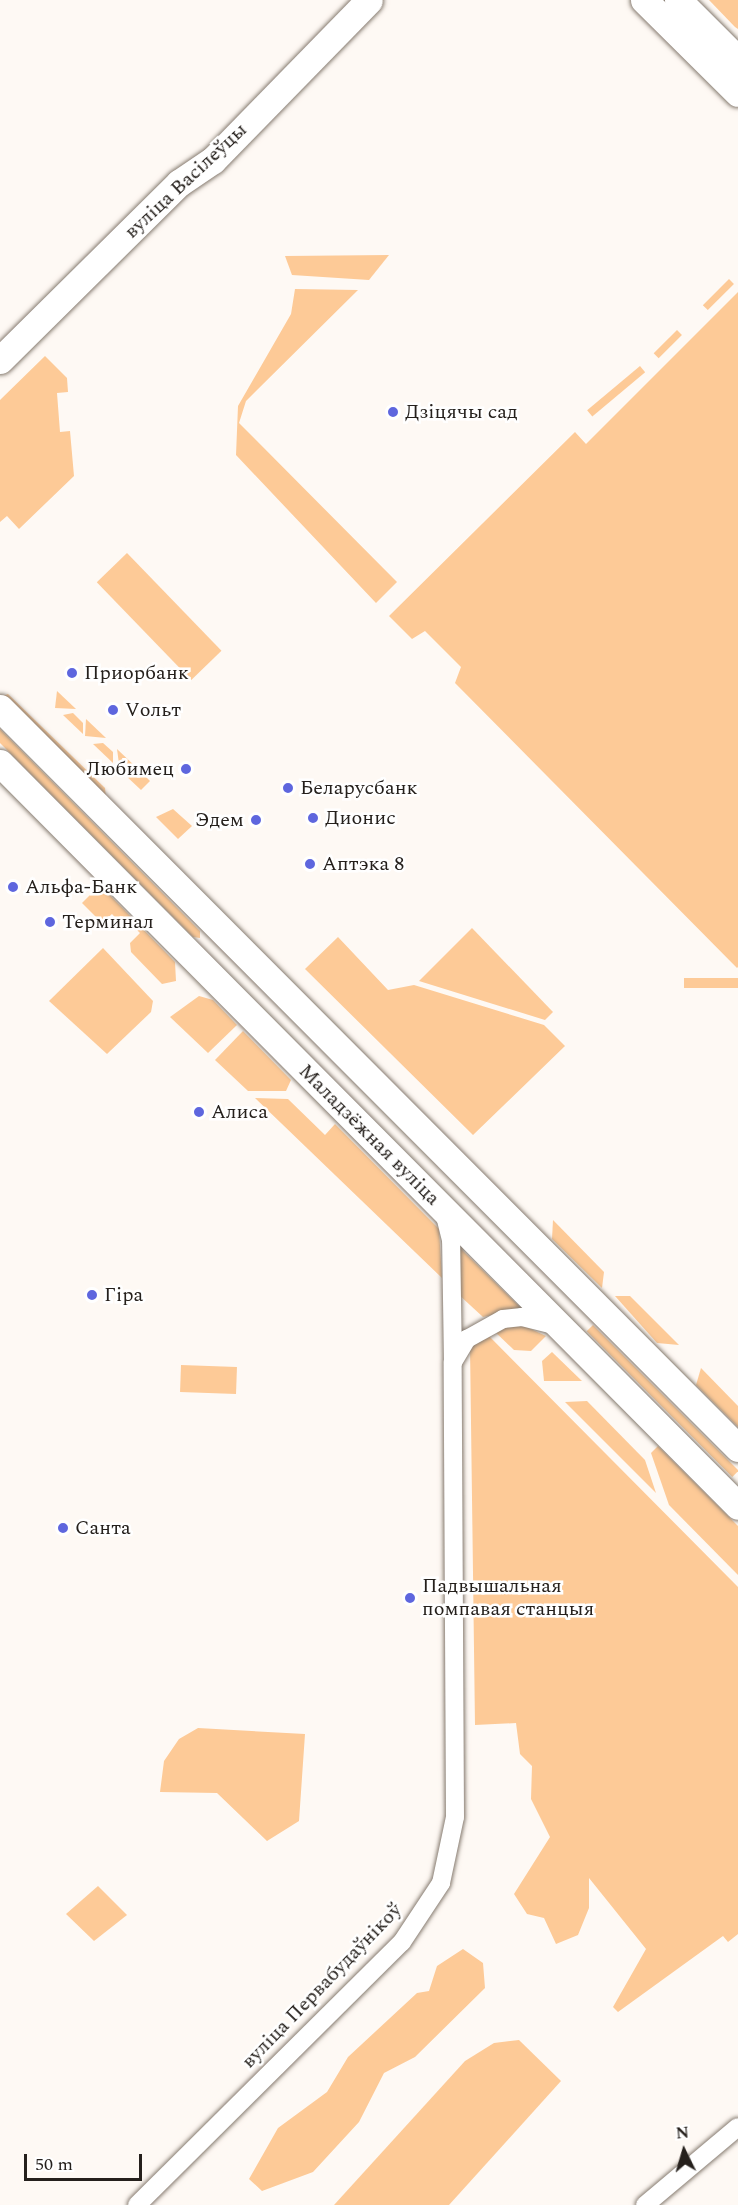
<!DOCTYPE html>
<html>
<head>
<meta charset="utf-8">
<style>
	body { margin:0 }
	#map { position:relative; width:738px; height:2205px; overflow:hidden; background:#fef9f4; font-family:Spectral,serif }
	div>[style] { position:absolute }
	.green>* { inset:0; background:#fdca97; transform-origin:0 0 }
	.roads { filter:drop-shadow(0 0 2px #867b70) drop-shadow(0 0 2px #867b70) }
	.street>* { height:18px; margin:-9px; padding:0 9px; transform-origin:9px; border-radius:9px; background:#fff }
	.secondary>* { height:27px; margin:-13.5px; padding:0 13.5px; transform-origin:13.5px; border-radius:13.5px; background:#fff }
	.dots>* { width:16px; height:16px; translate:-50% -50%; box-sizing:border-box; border:3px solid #fff; border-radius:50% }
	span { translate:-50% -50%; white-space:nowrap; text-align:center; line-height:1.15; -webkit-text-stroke:5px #fff; paint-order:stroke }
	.street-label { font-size:20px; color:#25201c }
	.poi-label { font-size:20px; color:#25201c }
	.left { translate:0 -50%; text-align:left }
	.right { translate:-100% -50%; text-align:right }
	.north { position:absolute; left:654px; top:2121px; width:60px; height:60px; -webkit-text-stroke:4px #fff; paint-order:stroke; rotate:355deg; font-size:16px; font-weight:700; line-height:24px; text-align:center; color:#25201c }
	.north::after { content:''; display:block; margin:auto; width:21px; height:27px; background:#25201c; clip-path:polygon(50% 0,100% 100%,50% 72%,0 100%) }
	.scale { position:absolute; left:24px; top:2154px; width:118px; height:27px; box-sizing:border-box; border:3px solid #25201c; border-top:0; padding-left:8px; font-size:18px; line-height:21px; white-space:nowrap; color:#25201c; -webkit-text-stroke:4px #fff; paint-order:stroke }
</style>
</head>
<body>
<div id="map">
	<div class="green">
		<i style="clip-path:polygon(709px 0,738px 0,738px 29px,735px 27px)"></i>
		<i style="clip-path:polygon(389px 255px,369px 280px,292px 275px,285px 256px)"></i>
		<i style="left:729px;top:279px;width:7px;height:37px;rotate:45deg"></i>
		<i style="clip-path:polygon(295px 289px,358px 290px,246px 401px,239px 423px,397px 582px,376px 603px,236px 455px,238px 406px,291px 314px)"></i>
		<i style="clip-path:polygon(738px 292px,738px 967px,737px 968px,455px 683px,461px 667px,425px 631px,412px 639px,389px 616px,575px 432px,586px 444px)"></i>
		<i style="left:677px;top:330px;width:7px;height:33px;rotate:45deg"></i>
		<i style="clip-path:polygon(45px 356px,67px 378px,68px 392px,57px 393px,60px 432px,70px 431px,74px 476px,19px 529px,7px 516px,0 522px,0 400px)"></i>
		<i style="left:640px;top:366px;width:8px;height:69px;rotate:50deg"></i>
		<i style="left:127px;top:553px;width:136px;height:42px;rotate:46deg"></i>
		<i style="clip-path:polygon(57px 691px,76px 709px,55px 708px)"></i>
		<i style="clip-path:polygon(8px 694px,105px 788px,106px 798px,0 697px)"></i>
		<i style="clip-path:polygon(73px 713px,83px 723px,83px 734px,63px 715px)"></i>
		<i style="clip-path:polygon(86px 719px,106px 738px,85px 736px)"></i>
		<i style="clip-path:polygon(0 729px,200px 931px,200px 938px,193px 937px,0 743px)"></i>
		<i style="clip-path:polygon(103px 743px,113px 752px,113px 763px,93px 744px)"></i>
		<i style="clip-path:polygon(117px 749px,137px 768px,120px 771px)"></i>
		<i style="clip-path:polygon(140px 771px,150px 781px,141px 790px,124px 774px)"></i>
		<i style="clip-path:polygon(173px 809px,192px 826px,178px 839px,156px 817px)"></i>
		<i style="clip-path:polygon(100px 885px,175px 962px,176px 981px,162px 984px,131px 952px,130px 943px,140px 933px,129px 922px,124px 927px,112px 914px,102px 923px,82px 903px)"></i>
		<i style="clip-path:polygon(472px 928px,553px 1012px,545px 1020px,419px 981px)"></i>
		<i style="clip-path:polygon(338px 937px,388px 990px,414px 985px,544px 1025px,565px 1046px,473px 1135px,305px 969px)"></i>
		<i style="clip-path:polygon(103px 948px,153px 1001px,151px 1012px,107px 1054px,49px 1001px)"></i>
		<i style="left:738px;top:978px;width:10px;height:54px;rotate:90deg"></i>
		<i style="clip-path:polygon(199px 996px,213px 1000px,237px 1025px,208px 1053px,170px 1017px)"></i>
		<i style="clip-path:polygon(243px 1031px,291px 1080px,286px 1091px,248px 1091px,215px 1060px)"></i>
		<i style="clip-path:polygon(255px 1098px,288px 1099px,325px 1135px,335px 1124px,439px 1229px,442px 1278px)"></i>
		<i style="clip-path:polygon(553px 1220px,604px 1272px,602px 1288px,552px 1239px)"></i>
		<i style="clip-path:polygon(458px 1246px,522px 1309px,483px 1317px,458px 1294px)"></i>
		<i style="clip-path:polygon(615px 1296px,630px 1296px,679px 1345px,657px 1343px)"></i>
		<i style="clip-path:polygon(520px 1324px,546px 1336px,531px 1351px,514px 1350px,492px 1329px)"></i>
		<i style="left:593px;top:1325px;width:206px;height:9px;rotate:45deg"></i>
		<i style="clip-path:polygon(486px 1333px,738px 1587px,738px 1934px,728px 1942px,723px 1936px,618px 2012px,613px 2007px,646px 1949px,589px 1878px,589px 1908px,578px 1935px,556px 1944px,544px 1918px,527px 1914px,514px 1894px,550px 1837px,531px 1799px,532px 1766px,520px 1754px,516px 1723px,475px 1725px,470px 1346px)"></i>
		<i style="clip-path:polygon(552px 1352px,582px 1381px,544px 1381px,542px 1361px)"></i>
		<i style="left:181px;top:1365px;width:56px;height:27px;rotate:2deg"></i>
		<i style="clip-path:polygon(701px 1368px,738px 1406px,738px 1427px,696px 1385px)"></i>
		<i style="clip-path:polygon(587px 1401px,645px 1460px,656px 1493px,565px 1402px)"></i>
		<i style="clip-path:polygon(658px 1446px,738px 1526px,738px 1575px,669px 1505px,651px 1453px)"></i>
		<i style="clip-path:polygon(198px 1728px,305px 1734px,299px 1821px,267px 1841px,217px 1793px,160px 1792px,164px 1761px,179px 1739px)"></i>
		<i style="clip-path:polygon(98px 1886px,127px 1915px,94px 1941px,66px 1914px)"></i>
		<i style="clip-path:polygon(463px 1949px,483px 1963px,485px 1988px,415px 2057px,384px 2073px,359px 2122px,313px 2172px,262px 2191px,249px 2179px,278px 2128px,327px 2092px,348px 2057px,417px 1993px,429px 1991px,437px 1966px)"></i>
		<i style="clip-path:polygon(519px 2040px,561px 2081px,449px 2205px,334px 2205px,465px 2061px,494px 2043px)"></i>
	</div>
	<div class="roads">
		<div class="street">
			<i style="left:453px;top:1362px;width:27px;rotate:-59deg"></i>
			<i style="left:467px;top:1339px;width:41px;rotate:-29.1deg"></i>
			<i style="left:503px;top:1319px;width:19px;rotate:-6deg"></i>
			<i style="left:522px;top:1317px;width:36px;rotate:14deg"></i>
			<i style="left:137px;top:2205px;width:373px;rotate:-44.8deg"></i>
			<i style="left:402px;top:1942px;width:71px;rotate:-56.5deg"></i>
			<i style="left:441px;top:1883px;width:67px;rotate:-78deg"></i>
			<i style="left:455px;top:1817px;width:455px;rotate:-90.3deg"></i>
			<i style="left:453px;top:1362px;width:122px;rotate:-90.9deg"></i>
			<i style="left:451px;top:1240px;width:30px;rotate:-104deg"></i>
			<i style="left:645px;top:2205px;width:121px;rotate:-40deg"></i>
		</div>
		<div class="secondary">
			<i style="left:644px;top:0;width:132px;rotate:44.7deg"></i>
			<i style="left:678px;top:0;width:85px;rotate:45deg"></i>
			<i style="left:0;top:360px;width:252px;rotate:-44.7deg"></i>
			<i style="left:179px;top:183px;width:41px;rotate:-34.1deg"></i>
			<i style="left:213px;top:160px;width:223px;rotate:-45.7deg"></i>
			<i style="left:0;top:708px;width:1045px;rotate:45.08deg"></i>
			<i style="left:0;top:763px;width:1047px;rotate:45.19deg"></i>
		</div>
	</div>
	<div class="dots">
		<i style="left:393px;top:412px;background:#5e66de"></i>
		<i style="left:72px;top:673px;background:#5e66de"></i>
		<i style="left:113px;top:710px;background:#5e66de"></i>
		<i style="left:186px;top:769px;background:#5e66de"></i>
		<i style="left:288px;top:788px;background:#5e66de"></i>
		<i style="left:313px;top:818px;background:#5e66de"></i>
		<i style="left:256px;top:820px;background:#5e66de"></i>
		<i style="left:310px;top:864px;background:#5e66de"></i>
		<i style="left:13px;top:887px;background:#5e66de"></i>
		<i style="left:50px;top:922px;background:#5e66de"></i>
		<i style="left:199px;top:1112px;background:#5e66de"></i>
		<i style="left:92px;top:1295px;background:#5e66de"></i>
		<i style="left:63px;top:1528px;background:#5e66de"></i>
		<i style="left:410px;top:1598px;background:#5e66de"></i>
	</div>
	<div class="street-label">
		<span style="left:186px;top:181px;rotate:-43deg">вуліца Васілеўцы</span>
		<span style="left:369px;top:1135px;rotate:45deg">Маладзёжная вуліца</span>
		<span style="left:322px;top:1986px;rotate:-46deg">вуліца Первабудаўнікоў</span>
	</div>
	<div class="poi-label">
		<span class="left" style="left:405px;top:412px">Дзіцячы сад</span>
		<span class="left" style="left:84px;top:673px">Приорбанк</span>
		<span class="left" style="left:125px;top:710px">Vольт</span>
		<span class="right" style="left:174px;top:769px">Любимец</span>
		<span class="left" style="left:300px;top:788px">Беларусбанк</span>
		<span class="left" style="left:325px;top:818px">Дионис</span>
		<span class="right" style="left:244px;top:820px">Эдем</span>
		<span class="left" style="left:322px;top:864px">Аптэка 8</span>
		<span class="left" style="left:25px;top:887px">Альфа-Банк</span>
		<span class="left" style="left:62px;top:922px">Терминал</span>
		<span class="left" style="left:211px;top:1112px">Алиса</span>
		<span class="left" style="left:104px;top:1295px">Гіра</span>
		<span class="left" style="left:75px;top:1528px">Санта</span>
		<span class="left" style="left:422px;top:1598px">Падвышальная<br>помпавая станцыя</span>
	</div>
	<div class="north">N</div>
	<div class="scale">50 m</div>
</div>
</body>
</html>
